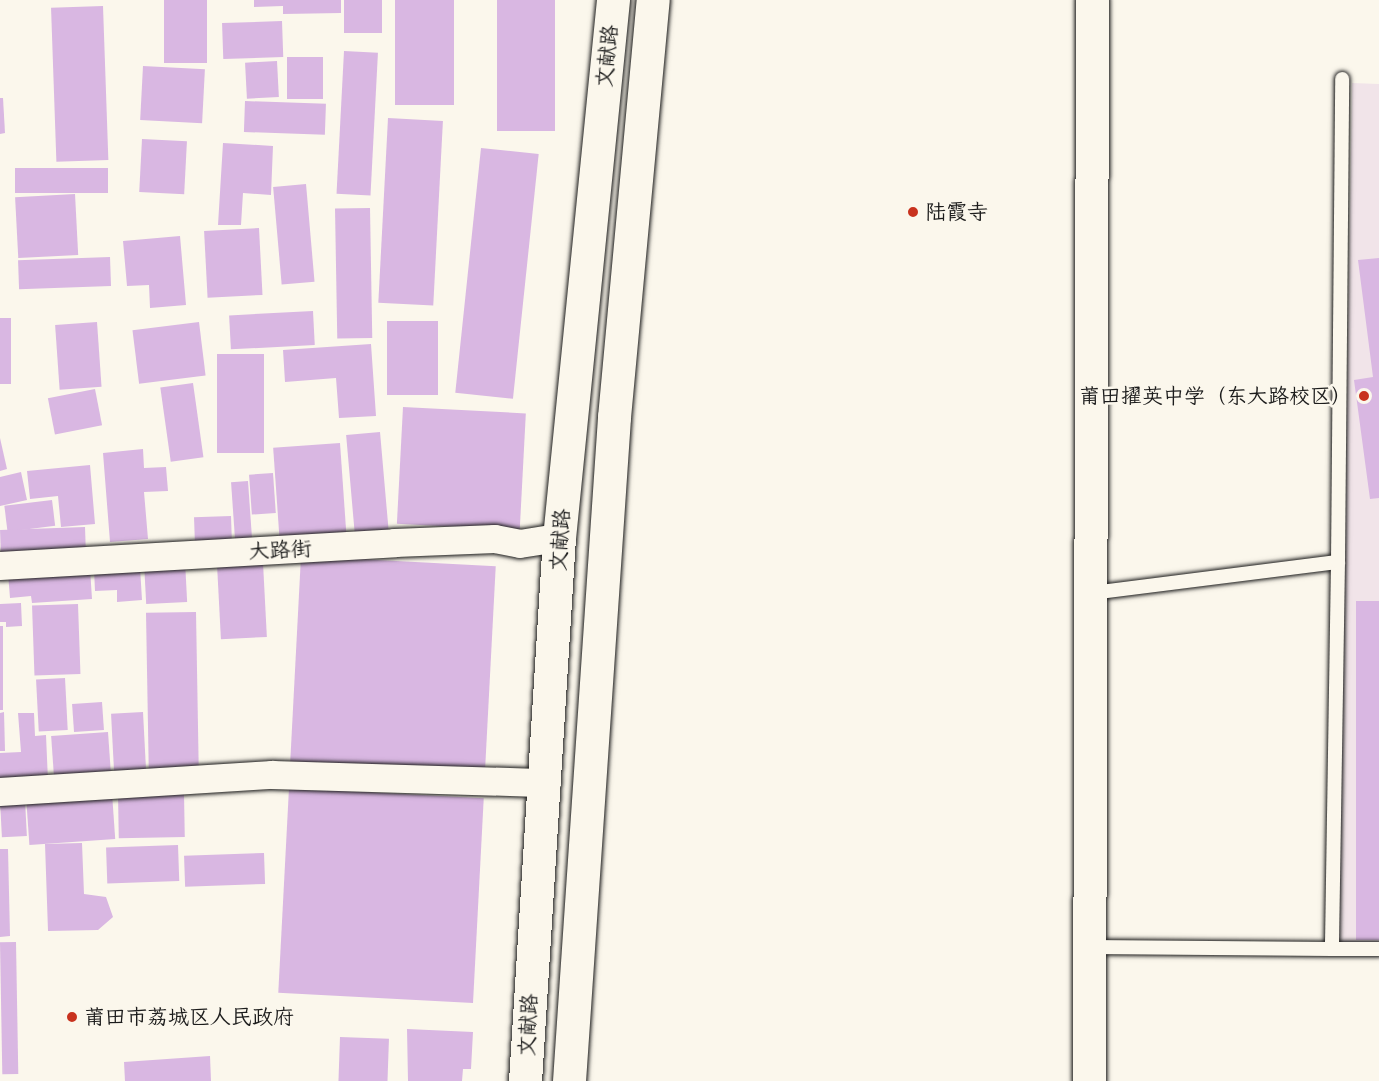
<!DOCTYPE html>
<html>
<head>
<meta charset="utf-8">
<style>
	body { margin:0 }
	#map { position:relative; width:1379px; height:1081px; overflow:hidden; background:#fbf7ec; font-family:Caveat,"LXGW WenKai TC",sans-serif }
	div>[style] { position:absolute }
	.built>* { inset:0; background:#f1e4e9 }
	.building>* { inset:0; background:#d9b7e2; transform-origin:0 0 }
	.roads { filter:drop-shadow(0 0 2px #1c1c1c) drop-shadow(0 0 2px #1c1c1c) }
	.lane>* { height:14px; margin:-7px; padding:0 7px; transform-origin:7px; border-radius:7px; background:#fbf7ec }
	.street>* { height:28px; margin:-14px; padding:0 14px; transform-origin:14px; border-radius:14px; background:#fbf7ec }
	.secondary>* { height:33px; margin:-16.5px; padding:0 16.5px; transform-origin:16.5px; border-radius:16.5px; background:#fbf7ec }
	.dots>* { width:16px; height:16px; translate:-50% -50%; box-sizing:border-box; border:3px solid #fbf7ec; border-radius:50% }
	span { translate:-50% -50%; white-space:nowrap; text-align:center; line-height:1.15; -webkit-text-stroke:5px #fbf7ec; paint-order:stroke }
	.street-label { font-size:21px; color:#1c1c1c }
	.poi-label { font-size:21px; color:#1c1c1c }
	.left { translate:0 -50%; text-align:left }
	.right { translate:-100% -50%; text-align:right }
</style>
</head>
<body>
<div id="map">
	<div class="built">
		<i style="clip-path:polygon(1352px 83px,1379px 84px,1379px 946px,1339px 946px)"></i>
	</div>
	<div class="building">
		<i style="left:164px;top:0;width:43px;height:63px"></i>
		<i style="clip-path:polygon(254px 0,341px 0,341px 13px,283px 14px,283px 6px,254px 7px)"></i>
		<i style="left:344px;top:0;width:38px;height:33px"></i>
		<i style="left:395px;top:0;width:59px;height:105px"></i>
		<i style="left:497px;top:0;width:58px;height:131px"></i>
		<i style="left:103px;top:6px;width:154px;height:52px;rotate:88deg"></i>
		<i style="left:282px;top:21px;width:36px;height:60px;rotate:88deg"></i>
		<i style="left:344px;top:51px;width:34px;height:143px;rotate:3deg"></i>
		<i style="left:287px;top:57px;width:36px;height:42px"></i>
		<i style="left:277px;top:61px;width:36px;height:32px;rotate:87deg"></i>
		<i style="left:143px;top:66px;width:62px;height:54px;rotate:3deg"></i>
		<i style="clip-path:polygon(0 98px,3px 98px,5px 133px,0 134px)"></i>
		<i style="left:245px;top:101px;width:81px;height:31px;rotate:2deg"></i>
		<i style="left:388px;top:118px;width:55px;height:185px;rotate:3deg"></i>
		<i style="left:142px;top:139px;width:45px;height:53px;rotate:3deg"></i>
		<i style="clip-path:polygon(223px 143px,273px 146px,271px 195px,243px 193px,241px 225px,218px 225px)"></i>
		<i style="left:481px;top:148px;width:58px;height:246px;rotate:6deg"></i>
		<i style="left:108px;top:168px;width:25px;height:93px;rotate:90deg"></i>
		<i style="left:306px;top:184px;width:98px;height:33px;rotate:85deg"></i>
		<i style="left:75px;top:194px;width:61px;height:60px;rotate:87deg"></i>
		<i style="left:370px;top:208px;width:130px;height:35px;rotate:89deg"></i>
		<i style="left:259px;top:228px;width:67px;height:55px;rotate:87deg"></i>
		<i style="clip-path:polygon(180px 236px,186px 305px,150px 308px,149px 285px,127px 286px,123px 241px)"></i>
		<i style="left:110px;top:257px;width:29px;height:92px;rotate:88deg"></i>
		<i style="clip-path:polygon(1379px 258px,1379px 498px,1370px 499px,1354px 380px,1373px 377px,1358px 260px)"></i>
		<i style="left:313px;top:311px;width:34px;height:84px;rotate:87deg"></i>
		<i style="left:0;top:318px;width:11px;height:66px"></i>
		<i style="left:387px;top:321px;width:51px;height:74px"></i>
		<i style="left:97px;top:322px;width:65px;height:42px;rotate:86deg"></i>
		<i style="left:199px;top:322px;width:54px;height:67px;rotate:83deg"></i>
		<i style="clip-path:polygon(371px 344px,376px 416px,339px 418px,336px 378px,285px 382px,283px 350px)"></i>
		<i style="left:217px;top:354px;width:47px;height:99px"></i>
		<i style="left:193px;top:383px;width:75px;height:33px;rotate:82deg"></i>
		<i style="left:95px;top:389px;width:37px;height:48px;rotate:79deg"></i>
		<i style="left:403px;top:407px;width:123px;height:117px;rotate:3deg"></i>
		<i style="left:380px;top:432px;width:103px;height:34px;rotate:85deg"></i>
		<i style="clip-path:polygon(0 438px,7px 469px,0 471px)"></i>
		<i style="left:340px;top:443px;width:94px;height:67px;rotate:86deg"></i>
		<i style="clip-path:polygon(143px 449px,144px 468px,166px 467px,168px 491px,144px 492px,148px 539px,110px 542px,103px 453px)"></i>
		<i style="clip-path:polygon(90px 465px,95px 524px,61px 527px,58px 496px,30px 499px,27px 471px)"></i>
		<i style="clip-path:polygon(21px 472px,27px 500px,0 506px,0 477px)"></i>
		<i style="left:273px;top:473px;width:40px;height:24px;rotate:86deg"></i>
		<i style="left:248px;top:481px;width:65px;height:17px;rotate:86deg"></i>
		<i style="left:52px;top:500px;width:26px;height:48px;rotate:83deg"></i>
		<i style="left:231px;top:516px;width:31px;height:37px;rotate:88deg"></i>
		<i style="left:85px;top:527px;width:27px;height:85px;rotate:88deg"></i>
		<i style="left:301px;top:556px;width:195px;height:206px;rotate:3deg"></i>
		<i style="left:185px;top:561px;width:41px;height:41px;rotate:87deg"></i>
		<i style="left:263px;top:563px;width:74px;height:46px;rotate:87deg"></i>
		<i style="clip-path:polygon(140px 567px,142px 600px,117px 602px,117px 590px,95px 591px,94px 569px)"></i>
		<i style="clip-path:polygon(90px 568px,92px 599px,32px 603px,31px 596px,10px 598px,8px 573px)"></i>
		<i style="left:1356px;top:601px;width:23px;height:339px"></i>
		<i style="clip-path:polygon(21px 603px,22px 626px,6px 627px,6px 622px,0 622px,0 604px)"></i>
		<i style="left:78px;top:604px;width:70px;height:46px;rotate:88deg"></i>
		<i style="left:196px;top:612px;width:162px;height:50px;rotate:89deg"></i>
		<i style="left:0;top:626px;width:3px;height:84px"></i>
		<i style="left:65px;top:678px;width:52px;height:29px;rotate:87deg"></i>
		<i style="left:102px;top:702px;width:28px;height:30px;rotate:86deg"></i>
		<i style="clip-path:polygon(4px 712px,5px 751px,0 751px,0 713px)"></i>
		<i style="left:143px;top:712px;width:64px;height:32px;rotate:87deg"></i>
		<i style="clip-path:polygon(18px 713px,34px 713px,35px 736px,46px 735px,48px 781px,0 784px,0 753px,21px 752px)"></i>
		<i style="left:108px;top:732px;width:46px;height:57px;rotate:86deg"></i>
		<i style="left:289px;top:788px;width:195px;height:205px;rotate:3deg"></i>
		<i style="left:112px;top:793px;width:46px;height:86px;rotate:86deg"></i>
		<i style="left:184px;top:793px;width:44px;height:66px;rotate:89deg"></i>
		<i style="left:25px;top:800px;width:36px;height:25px;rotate:87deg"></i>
		<i style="clip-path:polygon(82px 843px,84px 894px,106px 897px,113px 917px,98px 930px,48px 931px,45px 844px)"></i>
		<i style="left:178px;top:845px;width:36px;height:72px;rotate:88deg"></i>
		<i style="clip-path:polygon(0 849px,8px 849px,10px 936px,0 937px)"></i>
		<i style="left:264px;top:853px;width:31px;height:80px;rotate:88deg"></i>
		<i style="left:16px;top:942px;width:132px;height:16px;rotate:89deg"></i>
		<i style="clip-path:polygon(407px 1029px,473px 1032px,471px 1069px,463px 1069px,462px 1081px,408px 1081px)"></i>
		<i style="left:340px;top:1037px;width:49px;height:44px;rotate:2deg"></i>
		<i style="clip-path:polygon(210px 1056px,211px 1081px,125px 1081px,124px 1062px)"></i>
	</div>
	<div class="roads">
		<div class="lane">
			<i style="left:1338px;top:562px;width:387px;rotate:90.9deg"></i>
			<i style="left:1332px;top:949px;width:47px"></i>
			<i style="left:1092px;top:593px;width:248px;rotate:-7.2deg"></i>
			<i style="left:1338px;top:562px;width:483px;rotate:-89.5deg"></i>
			<i style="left:1090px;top:947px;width:242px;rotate:0.5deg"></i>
		</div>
		<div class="street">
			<i style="left:0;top:566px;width:396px;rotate:-3.3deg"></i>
			<i style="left:395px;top:543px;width:100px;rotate:-2.3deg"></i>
			<i style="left:495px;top:539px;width:25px;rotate:11deg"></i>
			<i style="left:520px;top:544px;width:39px;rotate:-9deg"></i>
			<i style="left:0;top:792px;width:273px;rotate:-3.6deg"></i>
			<i style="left:272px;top:775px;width:275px;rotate:1.7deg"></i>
		</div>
		<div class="secondary">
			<i style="left:525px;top:1081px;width:544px;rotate:-86.42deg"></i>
			<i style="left:559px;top:538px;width:541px;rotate:-84.27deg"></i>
			<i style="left:569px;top:1081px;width:666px;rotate:-86.12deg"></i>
			<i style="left:614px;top:417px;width:419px;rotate:-84.7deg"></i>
			<i style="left:1089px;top:1081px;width:1081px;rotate:-89.84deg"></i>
		</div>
	</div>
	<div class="dots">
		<i style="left:913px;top:212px;background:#c8321e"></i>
		<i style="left:1364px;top:396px;background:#c8321e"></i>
		<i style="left:72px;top:1017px;background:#c8321e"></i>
	</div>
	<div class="street-label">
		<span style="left:607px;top:56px;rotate:-84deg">文献路</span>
		<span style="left:560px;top:540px;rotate:-86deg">文献路</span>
		<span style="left:280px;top:550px;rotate:-3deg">大路街</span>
		<span style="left:528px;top:1025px;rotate:-87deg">文献路</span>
	</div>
	<div class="poi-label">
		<span class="left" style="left:925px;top:212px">陆霞寺</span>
		<span class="right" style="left:1352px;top:396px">莆田擢英中学（东大路校区）</span>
		<span class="left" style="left:84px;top:1017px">莆田市荔城区人民政府</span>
	</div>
</div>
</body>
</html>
